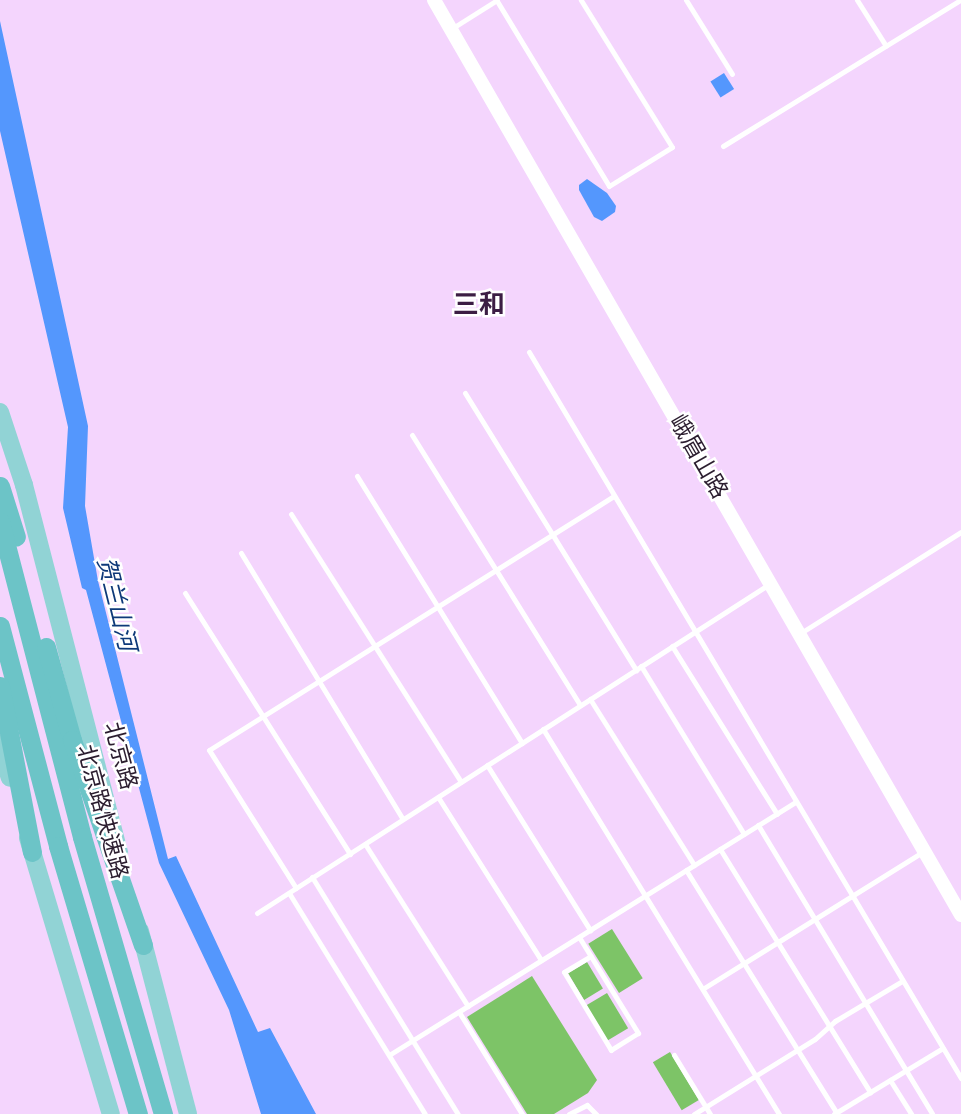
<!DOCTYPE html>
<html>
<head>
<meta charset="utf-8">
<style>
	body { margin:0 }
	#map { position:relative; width:961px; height:1114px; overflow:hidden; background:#f4d5fd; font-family:Roboto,"Noto Sans SC",sans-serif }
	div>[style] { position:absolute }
	.green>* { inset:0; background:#7dc467; transform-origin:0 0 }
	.water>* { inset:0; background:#5497fd; transform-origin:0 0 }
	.service>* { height:5px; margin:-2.5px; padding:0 2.5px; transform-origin:2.5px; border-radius:2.5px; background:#fff }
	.tertiary>* { height:14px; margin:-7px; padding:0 7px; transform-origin:7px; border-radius:7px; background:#fff }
	.primary>* { height:18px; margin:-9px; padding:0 9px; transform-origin:9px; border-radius:9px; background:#91d3d5 }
	.trunk>* { height:19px; margin:-9.5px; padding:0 9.5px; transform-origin:9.5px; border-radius:9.5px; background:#6cc4c7 }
	span { translate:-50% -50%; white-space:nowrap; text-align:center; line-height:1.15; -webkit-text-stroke:5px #fff; paint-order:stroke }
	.street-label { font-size:23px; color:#2b1d2f }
	.water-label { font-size:24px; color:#0e3979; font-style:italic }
	.quarter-label { font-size:26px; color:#3c1d44; font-weight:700 }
</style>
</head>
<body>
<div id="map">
	<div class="green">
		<i style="left:612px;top:929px;width:58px;height:28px;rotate:58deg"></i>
		<i style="left:587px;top:962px;width:31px;height:22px;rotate:59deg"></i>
		<i style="clip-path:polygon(532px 976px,597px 1080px,588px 1093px,554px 1114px,527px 1114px,467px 1017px)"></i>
		<i style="left:607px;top:993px;width:41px;height:24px;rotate:59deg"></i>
		<i style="left:670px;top:1052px;width:56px;height:20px;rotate:59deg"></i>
	</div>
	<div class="water">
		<i style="clip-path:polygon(0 21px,88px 426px,85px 506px,98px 581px,168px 859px,176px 856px,258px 1032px,270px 1028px,316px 1114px,261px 1114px,229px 1010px,159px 863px,86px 590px,82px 588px,63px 508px,68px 427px,0 131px)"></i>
		<i style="left:724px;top:73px;width:19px;height:16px;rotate:58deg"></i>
		<i style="clip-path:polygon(587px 179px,607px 193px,616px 206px,615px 212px,602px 221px,594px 217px,579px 190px,579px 185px)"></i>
	</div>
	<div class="service">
		<i style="left:686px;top:0;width:87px;rotate:58.1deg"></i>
		<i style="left:857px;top:0;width:54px;rotate:57.8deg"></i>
		<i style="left:497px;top:1px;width:216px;rotate:58.8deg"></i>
		<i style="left:609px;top:186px;width:74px;rotate:-31.8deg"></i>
		<i style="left:672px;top:147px;width:173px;rotate:-121.8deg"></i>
		<i style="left:451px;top:29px;width:54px;rotate:-32.2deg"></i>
		<i style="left:723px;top:146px;width:278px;rotate:-31.6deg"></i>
		<i style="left:529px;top:352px;width:845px;rotate:59.25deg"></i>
		<i style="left:465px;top:393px;width:326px;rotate:58.3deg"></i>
		<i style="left:412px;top:435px;width:318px;rotate:58.1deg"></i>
		<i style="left:357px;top:476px;width:314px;rotate:58.3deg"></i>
		<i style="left:291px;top:514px;width:317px;rotate:57.6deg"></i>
		<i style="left:241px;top:553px;width:311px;rotate:58.7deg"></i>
		<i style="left:185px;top:593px;width:309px;rotate:57.7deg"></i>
		<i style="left:799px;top:634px;width:191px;rotate:-32.2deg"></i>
		<i style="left:672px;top:646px;width:198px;rotate:58deg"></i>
		<i style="left:641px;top:666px;width:197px;rotate:58.5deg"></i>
		<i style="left:590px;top:699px;width:196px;rotate:57.9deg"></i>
		<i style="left:543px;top:729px;width:452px;rotate:58.5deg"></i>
		<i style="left:487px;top:765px;width:195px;rotate:58deg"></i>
		<i style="left:438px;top:797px;width:193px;rotate:57.7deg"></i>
		<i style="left:758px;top:825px;width:337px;rotate:58.9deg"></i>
		<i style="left:365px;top:844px;width:192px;rotate:57.6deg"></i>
		<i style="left:720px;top:849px;width:286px;rotate:58.3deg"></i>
		<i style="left:686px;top:870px;width:287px;rotate:58.2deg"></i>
		<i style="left:312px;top:877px;width:278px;rotate:58.4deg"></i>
		<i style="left:296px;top:888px;width:163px;rotate:-122.2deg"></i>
		<i style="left:209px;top:750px;width:478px;rotate:-32.1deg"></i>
		<i style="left:289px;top:893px;width:259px;rotate:58.4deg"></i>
		<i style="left:257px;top:913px;width:607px;rotate:-32.7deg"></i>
		<i style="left:579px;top:937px;width:113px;rotate:58.4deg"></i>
		<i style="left:638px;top:1033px;width:32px;rotate:148deg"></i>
		<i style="left:611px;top:1050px;width:91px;rotate:-121.1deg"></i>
		<i style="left:564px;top:972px;width:31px;rotate:-31deg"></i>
		<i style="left:704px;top:988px;width:259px;rotate:-31.9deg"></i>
		<i style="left:459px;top:1012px;width:120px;rotate:58.3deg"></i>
		<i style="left:389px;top:1055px;width:478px;rotate:-31.9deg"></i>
		<i style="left:674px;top:1055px;width:69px;rotate:58.6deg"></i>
		<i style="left:890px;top:1080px;width:40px;rotate:58deg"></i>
		<i style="left:569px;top:1114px;width:20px;rotate:-27deg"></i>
		<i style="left:587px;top:1105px;width:13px;rotate:45deg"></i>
		<i style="left:694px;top:1114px;width:142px;rotate:-31.8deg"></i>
		<i style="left:815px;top:1039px;width:27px;rotate:-42deg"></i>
		<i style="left:835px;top:1021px;width:78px;rotate:-30.8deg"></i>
		<i style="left:834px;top:1114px;width:127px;rotate:-31.2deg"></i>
	</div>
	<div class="tertiary">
		<i style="left:434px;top:0;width:1056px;rotate:60.06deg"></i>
	</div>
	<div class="primary">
		<i style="left:0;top:412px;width:77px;rotate:71.8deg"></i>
		<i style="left:24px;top:485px;width:380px;rotate:75.5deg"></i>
		<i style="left:0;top:744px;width:35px;rotate:74deg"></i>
		<i style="left:28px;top:838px;width:288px;rotate:73.3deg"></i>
		<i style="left:140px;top:931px;width:189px;rotate:75.3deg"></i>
	</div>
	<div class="trunk">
		<i style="left:0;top:486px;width:53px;rotate:72.6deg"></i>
		<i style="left:0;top:522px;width:325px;rotate:75.4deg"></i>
		<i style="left:82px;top:837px;width:289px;rotate:73.7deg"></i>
		<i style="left:0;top:626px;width:228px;rotate:75.2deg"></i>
		<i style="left:58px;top:846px;width:280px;rotate:73.4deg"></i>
		<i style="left:46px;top:647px;width:97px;rotate:74.4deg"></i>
		<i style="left:72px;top:740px;width:217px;rotate:70.9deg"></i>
		<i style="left:0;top:686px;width:169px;rotate:79.1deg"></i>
	</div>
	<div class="street-label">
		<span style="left:698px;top:457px;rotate:60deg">峨眉山路</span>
		<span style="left:120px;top:756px;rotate:75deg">北京路</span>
		<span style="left:102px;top:812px;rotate:75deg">北京路快速路</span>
	</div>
	<div class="water-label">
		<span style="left:116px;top:604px;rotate:76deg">贺兰山河</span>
	</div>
	<div class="quarter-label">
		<span style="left:479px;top:305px">三和</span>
	</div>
</div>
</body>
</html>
